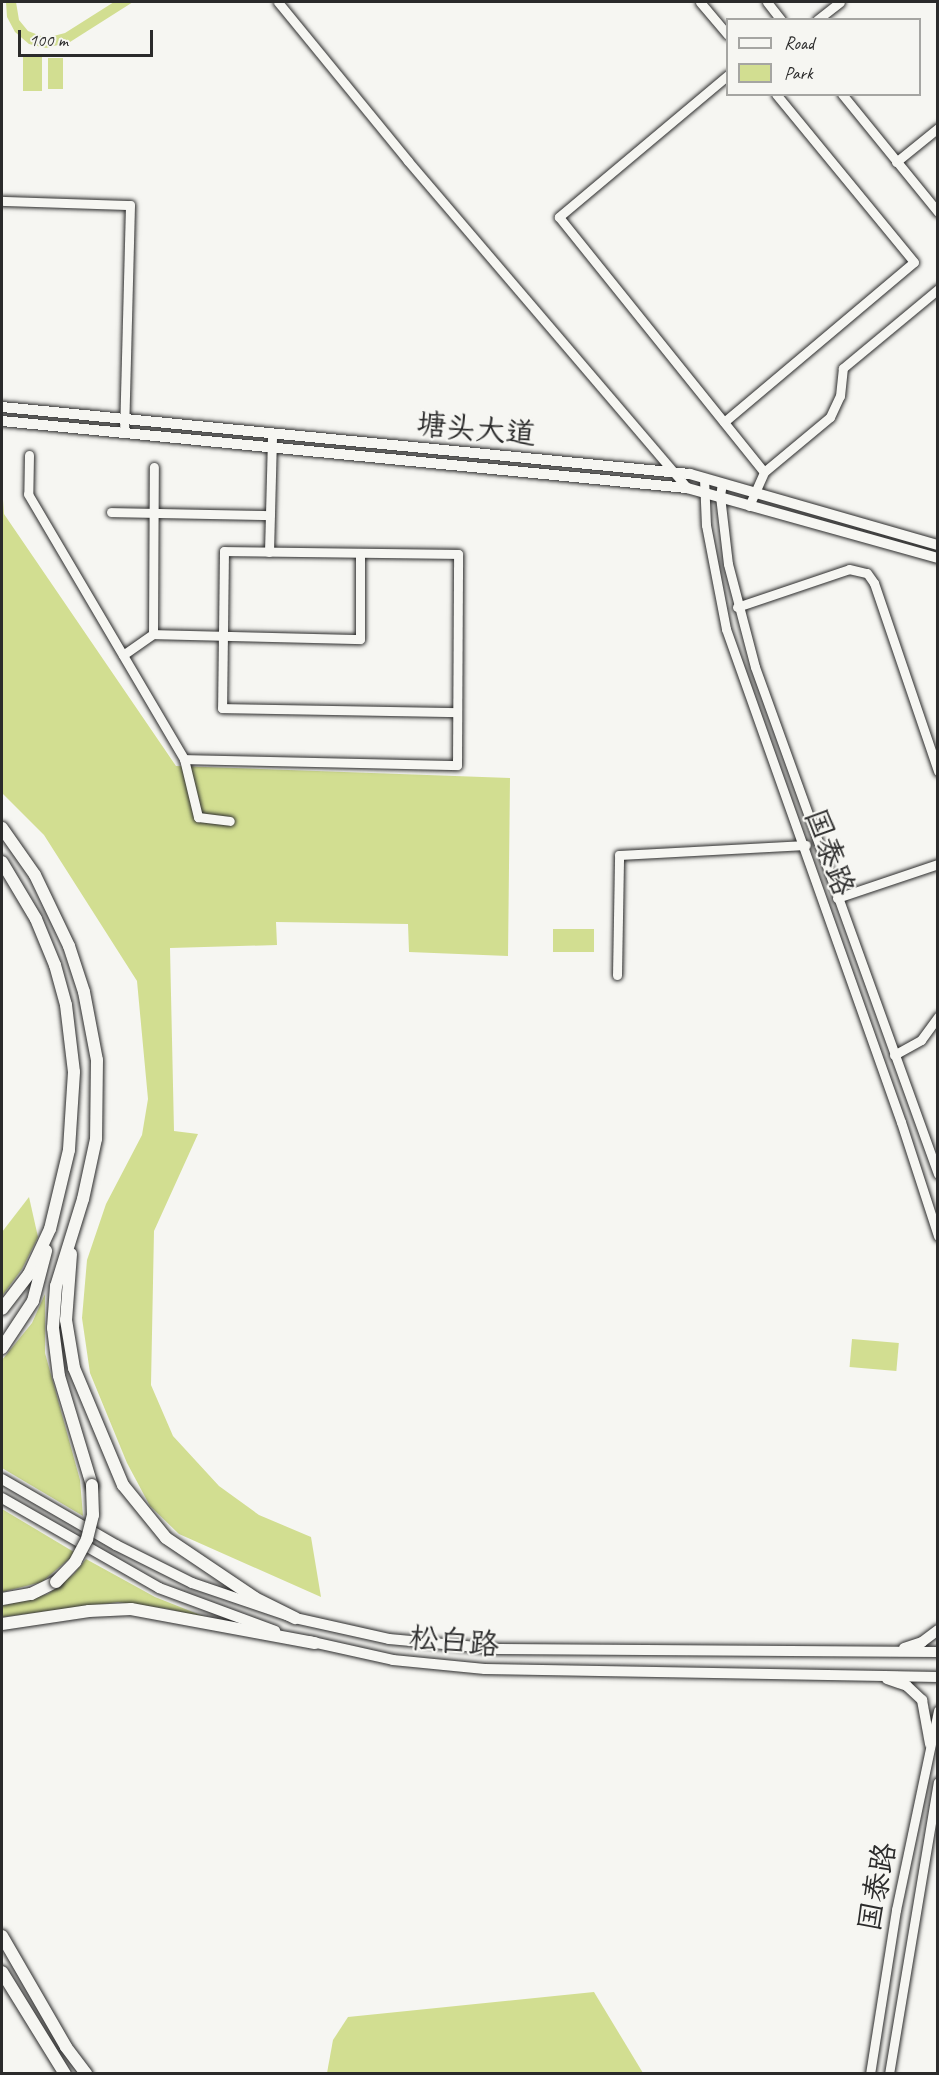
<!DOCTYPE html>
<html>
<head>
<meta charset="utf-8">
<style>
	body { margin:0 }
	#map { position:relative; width:939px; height:2075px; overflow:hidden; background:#f6f6f2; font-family:Caveat,"LXGW WenKai TC",sans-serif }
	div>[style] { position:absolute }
	.green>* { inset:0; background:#d2de91; transform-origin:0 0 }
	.roads { filter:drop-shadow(0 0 2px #2b2b2b) drop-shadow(0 0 2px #2b2b2b) }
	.minor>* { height:9px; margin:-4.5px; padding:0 4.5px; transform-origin:4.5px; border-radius:4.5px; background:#f6f6f2 }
	.major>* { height:10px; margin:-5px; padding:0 5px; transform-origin:5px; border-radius:5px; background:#f6f6f2 }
	.highway>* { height:12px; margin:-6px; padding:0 6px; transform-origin:6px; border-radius:6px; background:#f6f6f2 }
	.bridges { filter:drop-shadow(0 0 2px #2b2b2b) drop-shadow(0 0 2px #2b2b2b) }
	.highway-bridge>* { height:12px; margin:-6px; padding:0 6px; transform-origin:6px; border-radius:6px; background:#f6f6f2 }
	span { translate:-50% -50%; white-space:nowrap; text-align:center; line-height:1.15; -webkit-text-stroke:4.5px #f6f6f2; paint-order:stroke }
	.street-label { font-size:30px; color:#2b2b2b }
	.frame { position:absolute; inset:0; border:3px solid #2b2b2b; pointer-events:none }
	.legend { position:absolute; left:726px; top:18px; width:195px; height:78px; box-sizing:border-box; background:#f6f6f2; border:2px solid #a5a5a2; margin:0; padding:8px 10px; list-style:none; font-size:18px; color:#2b2b2b }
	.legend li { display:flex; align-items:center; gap:12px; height:30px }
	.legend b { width:30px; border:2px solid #a5a5a2 }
	.scale { position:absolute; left:18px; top:30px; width:135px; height:27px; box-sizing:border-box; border:3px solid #2b2b2b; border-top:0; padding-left:8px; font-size:18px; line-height:21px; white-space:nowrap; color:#2b2b2b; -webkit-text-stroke:4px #f6f6f2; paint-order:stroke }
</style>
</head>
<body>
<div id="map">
	<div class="green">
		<i style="clip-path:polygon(6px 2px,16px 2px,19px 20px,28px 31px,46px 38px,65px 33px,114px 2px,133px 2px,70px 42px,46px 48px,29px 44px,15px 32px,7px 17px)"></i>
		<i style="left:23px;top:54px;width:19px;height:37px"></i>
		<i style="left:48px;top:58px;width:15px;height:31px"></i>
		<i style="clip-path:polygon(2px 485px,4px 514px,176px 766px,510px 778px,508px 956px,409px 952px,408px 924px,276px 922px,277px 945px,170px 948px,174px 1131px,198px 1134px,154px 1231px,151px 1385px,173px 1436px,219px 1486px,259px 1515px,311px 1537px,321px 1597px,179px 1534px,150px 1506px,127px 1463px,90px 1373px,82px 1318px,87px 1260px,106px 1204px,142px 1135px,148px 1099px,137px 981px,44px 835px,2px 793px)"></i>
		<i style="left:553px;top:929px;width:41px;height:23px"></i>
		<i style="clip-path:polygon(29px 1197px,38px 1237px,22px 1269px,2px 1296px,2px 1232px)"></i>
		<i style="clip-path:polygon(45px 1294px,45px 1353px,80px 1480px,83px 1516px,2px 1468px,2px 1360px,32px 1323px)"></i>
		<i style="left:852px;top:1339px;width:47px;height:28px;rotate:5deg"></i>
		<i style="clip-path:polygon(2px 1509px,74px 1552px,70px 1558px,42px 1582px,2px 1592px)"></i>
		<i style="clip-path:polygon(86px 1559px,155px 1597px,218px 1622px,169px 1609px,118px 1602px,2px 1617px,2px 1606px,48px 1594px,74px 1574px)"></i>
		<i style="clip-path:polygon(594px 1992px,643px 2073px,327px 2073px,333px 2040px,348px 2017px)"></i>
	</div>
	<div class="roads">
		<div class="minor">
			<i style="left:278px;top:2px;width:205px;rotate:50.7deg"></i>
			<i style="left:408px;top:161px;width:430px;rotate:49.5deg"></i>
			<i style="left:700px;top:2px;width:43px;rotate:49.7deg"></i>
			<i style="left:767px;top:2px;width:23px;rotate:52deg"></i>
			<i style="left:817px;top:20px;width:29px;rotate:-38deg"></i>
			<i style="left:728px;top:75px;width:221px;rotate:140deg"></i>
			<i style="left:559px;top:217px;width:327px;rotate:51.2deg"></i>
			<i style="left:842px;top:94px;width:152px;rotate:50.9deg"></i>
			<i style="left:896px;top:162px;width:54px;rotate:-39deg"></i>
			<i style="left:2px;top:201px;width:128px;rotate:1.8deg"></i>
			<i style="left:130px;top:205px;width:228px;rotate:91.5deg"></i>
			<i style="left:724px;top:422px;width:248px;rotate:-40.1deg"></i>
			<i style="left:914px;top:262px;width:217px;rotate:-129.4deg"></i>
			<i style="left:29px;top:455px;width:39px;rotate:91deg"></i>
			<i style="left:28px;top:494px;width:308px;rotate:59.5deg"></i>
			<i style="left:184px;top:759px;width:60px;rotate:76.4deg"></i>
			<i style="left:198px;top:817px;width:32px;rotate:7deg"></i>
			<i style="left:704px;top:478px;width:47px;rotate:87.6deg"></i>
			<i style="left:706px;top:525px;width:106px;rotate:79.1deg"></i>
			<i style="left:726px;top:629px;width:523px;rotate:70.46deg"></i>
			<i style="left:901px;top:1122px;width:120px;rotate:72deg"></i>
			<i style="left:722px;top:483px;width:13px;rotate:99deg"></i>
			<i style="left:720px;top:496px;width:68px;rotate:83.3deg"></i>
			<i style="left:728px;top:564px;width:106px;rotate:75.3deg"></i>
			<i style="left:755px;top:667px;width:539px;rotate:70.15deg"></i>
			<i style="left:749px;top:506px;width:37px;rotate:-66deg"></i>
			<i style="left:764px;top:472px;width:86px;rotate:-39.8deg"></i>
			<i style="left:830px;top:417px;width:23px;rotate:-65deg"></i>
			<i style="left:840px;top:396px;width:28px;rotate:-84deg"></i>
			<i style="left:843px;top:368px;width:124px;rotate:-39.7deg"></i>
			<i style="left:111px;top:512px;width:159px;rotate:1.1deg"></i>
			<i style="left:269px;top:552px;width:118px;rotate:-88.5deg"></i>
			<i style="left:737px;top:607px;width:118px;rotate:-18.7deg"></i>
			<i style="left:849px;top:569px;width:18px;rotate:13deg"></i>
			<i style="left:867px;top:573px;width:12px;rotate:55deg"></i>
			<i style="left:874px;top:583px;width:199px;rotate:71.2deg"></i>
			<i style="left:153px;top:634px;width:167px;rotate:-89.7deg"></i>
			<i style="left:123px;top:655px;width:37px;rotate:-35deg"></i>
			<i style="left:153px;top:634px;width:207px;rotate:1.4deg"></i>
			<i style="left:360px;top:639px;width:86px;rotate:-90deg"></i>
			<i style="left:184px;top:759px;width:273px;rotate:1.3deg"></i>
			<i style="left:457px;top:765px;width:211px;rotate:-89.7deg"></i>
			<i style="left:458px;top:554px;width:234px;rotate:-179.3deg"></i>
			<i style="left:224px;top:551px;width:157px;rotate:90.7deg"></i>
			<i style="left:222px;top:708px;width:235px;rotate:1deg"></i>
			<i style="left:837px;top:898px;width:107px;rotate:-18.6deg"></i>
			<i style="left:617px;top:975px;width:120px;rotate:-89deg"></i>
			<i style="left:619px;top:855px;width:187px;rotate:-3.1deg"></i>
			<i style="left:894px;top:1055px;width:31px;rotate:-29deg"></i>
			<i style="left:921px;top:1040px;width:29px;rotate:-54deg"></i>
			<i style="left:870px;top:2074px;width:166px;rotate:-81deg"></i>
			<i style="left:896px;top:1910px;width:204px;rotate:-78.1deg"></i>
			<i style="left:889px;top:2074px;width:296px;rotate:-80.5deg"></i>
		</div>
		<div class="major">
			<i style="left:2px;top:407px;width:691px;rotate:5.56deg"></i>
			<i style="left:690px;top:474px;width:258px;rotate:16deg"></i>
			<i style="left:2px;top:421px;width:688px;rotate:5.59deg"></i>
			<i style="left:687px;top:488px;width:261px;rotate:15.6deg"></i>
			<i style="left:2px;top:1479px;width:132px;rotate:30.1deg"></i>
			<i style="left:116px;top:1545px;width:85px;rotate:26.6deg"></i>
			<i style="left:192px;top:1583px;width:109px;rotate:18.8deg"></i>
			<i style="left:295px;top:1618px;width:96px;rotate:12.6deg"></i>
			<i style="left:389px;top:1639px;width:110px;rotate:5.2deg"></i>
			<i style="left:499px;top:1649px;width:439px;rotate:0.4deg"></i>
			<i style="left:2px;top:1498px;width:181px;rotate:29.8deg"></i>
			<i style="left:159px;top:1588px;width:124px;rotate:20.3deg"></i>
			<i style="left:308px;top:1641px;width:87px;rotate:12.6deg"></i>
			<i style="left:393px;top:1660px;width:92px;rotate:5.6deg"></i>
			<i style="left:485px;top:1669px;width:453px;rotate:1deg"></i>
			<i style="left:904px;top:1648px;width:19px;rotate:-18deg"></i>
			<i style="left:922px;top:1642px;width:20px;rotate:-37deg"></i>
			<i style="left:887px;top:1679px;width:21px;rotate:19deg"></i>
			<i style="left:907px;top:1686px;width:21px;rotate:43deg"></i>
			<i style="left:922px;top:1700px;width:45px;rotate:79.7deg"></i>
		</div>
		<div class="highway">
			<i style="left:2px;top:828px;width:57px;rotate:54.9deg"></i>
			<i style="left:35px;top:875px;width:79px;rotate:64.4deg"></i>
			<i style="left:69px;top:946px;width:48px;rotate:71.9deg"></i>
			<i style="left:84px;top:992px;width:69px;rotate:79.2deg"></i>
			<i style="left:97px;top:1060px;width:79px;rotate:90.7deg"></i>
			<i style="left:96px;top:1139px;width:61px;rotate:102.2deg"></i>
			<i style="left:83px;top:1199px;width:91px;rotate:107.2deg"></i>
			<i style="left:56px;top:1286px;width:42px;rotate:94.1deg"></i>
			<i style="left:53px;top:1328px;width:48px;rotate:82.9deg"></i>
			<i style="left:59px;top:1376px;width:114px;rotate:73.2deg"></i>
			<i style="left:2px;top:862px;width:66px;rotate:59.2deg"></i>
			<i style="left:36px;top:919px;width:50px;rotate:67.6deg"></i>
			<i style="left:55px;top:965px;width:41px;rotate:74.6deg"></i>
			<i style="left:66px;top:1005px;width:67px;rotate:83.2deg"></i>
			<i style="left:74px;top:1072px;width:78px;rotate:93.7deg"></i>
			<i style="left:69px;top:1150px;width:81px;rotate:103.5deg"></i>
			<i style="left:50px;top:1229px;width:50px;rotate:115deg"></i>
			<i style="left:29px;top:1274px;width:44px;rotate:127.6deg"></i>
			<i style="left:71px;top:1254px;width:66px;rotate:94.3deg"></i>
			<i style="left:66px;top:1320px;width:49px;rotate:80.5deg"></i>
			<i style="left:74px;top:1368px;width:127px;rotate:67.3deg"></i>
			<i style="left:123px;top:1485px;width:68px;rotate:50.9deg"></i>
			<i style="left:166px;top:1538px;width:107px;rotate:34deg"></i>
			<i style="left:255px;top:1598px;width:45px;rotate:26.6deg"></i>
			<i style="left:2px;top:1348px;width:56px;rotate:-56.6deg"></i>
			<i style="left:33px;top:1301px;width:52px;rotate:-75.4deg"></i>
			<i style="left:2px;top:1599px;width:29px;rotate:-10deg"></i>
			<i style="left:31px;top:1594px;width:28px;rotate:-26deg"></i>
			<i style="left:2px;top:1624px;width:88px;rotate:-8.5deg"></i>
			<i style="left:89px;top:1611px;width:42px;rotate:-2.7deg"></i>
			<i style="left:131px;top:1609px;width:187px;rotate:10.5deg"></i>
			<i style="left:2px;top:1936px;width:128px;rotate:60deg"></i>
			<i style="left:66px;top:2047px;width:34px;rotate:53deg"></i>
			<i style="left:2px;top:1972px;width:120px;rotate:58.3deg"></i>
		</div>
	</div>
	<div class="bridges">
		<div class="highway-bridge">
			<i style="left:56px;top:1582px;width:28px;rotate:-46deg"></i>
			<i style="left:75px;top:1562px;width:26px;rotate:-62deg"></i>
			<i style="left:87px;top:1539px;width:25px;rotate:-76deg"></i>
			<i style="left:93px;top:1515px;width:30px;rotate:-92deg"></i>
		</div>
	</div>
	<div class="street-label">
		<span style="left:476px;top:429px;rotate:5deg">塘头大道</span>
		<span style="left:830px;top:852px;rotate:70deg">国泰路</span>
		<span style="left:454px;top:1641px;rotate:5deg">松白路</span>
		<span style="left:877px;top:1887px;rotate:-79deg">国泰路</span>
	</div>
	<div class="frame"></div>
	<ul class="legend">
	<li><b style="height:8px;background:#f6f6f2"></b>Road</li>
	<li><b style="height:16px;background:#d2de91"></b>Park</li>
	</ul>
	<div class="scale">100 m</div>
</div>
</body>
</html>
